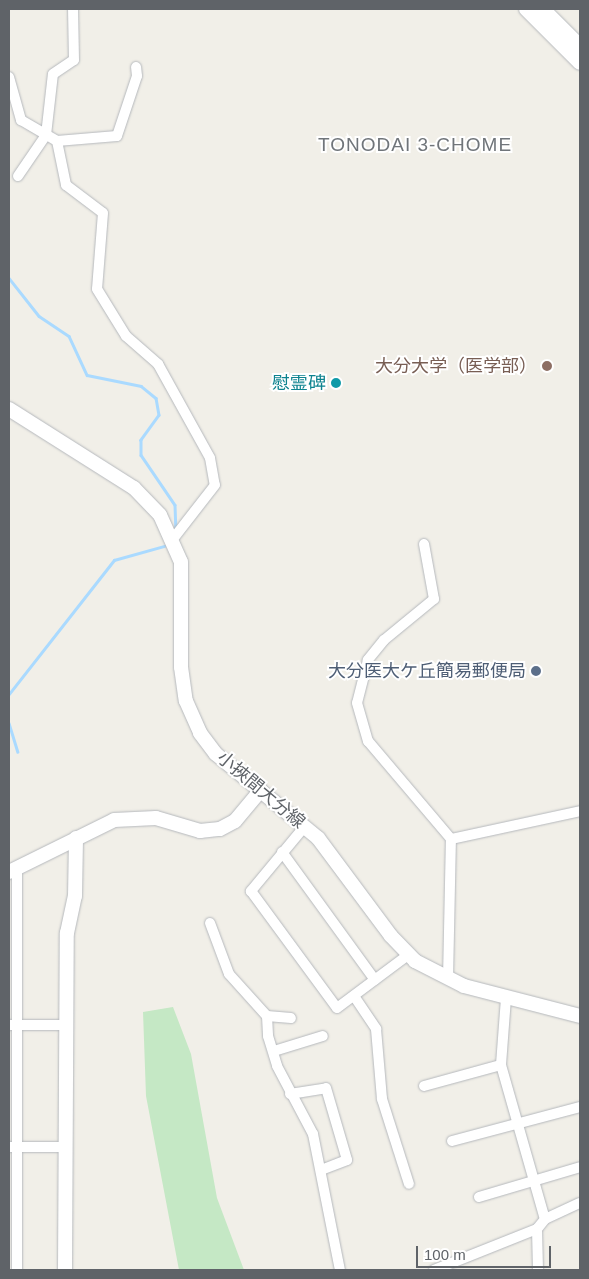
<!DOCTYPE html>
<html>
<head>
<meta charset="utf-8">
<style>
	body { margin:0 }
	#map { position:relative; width:589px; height:1279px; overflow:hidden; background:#f1efe8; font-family:Arial,"Noto Sans JP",sans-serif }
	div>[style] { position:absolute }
	.green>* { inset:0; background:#c5e8c5 }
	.stream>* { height:2.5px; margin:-1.25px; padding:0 1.25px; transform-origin:1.25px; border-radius:1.25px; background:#aadaff }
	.roads { filter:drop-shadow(0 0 1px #b5b8bc) drop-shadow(0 0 1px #b5b8bc) }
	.street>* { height:10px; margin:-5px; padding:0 5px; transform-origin:5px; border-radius:5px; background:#fff }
	.secondary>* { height:14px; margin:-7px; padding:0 7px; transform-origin:7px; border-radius:7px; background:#fff }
	.dots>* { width:14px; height:14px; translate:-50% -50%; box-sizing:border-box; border:2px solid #fff; border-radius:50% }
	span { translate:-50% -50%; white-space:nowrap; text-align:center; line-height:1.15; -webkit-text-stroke:4px #fff; paint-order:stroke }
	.education-label { font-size:18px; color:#785e54 }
	.right { translate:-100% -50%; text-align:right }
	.culture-label { font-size:18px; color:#0d838f }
	.service-label { font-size:18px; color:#4e5e75 }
	.street-label { font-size:18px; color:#5f6368 }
	.neighbourhood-label { font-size:19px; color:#70757a; letter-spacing:1px }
	.frame { position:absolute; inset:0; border:10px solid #5f6368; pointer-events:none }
	.scale { position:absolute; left:416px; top:1246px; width:135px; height:22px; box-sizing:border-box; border:2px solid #5f6368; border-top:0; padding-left:6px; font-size:15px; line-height:18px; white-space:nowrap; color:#5f6368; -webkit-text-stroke:4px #fff; paint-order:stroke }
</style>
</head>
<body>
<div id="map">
	<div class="green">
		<i style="clip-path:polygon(173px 1007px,191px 1054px,217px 1198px,244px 1270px,179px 1270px,146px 1096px,143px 1012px)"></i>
	</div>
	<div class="stream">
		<i style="left:9px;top:278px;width:48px;rotate:51.7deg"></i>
		<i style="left:39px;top:316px;width:36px;rotate:34deg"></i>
		<i style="left:69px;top:336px;width:43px;rotate:65.2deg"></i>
		<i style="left:87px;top:375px;width:55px;rotate:11.5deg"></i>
		<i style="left:141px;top:386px;width:19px;rotate:39deg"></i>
		<i style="left:156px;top:398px;width:17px;rotate:80deg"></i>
		<i style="left:159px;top:415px;width:31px;rotate:126deg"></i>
		<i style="left:141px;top:440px;width:15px;rotate:90deg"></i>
		<i style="left:141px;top:455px;width:60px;rotate:55.8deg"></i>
		<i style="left:175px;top:505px;width:23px;rotate:88deg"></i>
		<i style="left:9px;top:694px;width:170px;rotate:-51.9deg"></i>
		<i style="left:114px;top:560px;width:52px;rotate:-15.6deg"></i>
		<i style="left:9px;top:723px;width:30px;rotate:73deg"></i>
	</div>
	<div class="roads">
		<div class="street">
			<i style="left:9px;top:77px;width:45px;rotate:74.4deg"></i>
			<i style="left:21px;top:120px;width:42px;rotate:30.3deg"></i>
			<i style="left:57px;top:141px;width:45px;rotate:78.4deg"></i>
			<i style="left:66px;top:185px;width:46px;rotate:37.1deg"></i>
			<i style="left:103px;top:213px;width:76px;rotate:94.5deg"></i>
			<i style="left:97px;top:289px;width:55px;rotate:58.3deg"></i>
			<i style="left:126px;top:336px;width:43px;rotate:41.2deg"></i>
			<i style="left:158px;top:364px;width:107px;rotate:61deg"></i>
			<i style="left:210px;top:458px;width:27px;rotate:80deg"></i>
			<i style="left:215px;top:485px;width:68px;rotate:127.9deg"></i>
			<i style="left:57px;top:141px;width:60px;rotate:-4.8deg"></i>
			<i style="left:117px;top:136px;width:63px;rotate:-71.6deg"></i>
			<i style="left:137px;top:76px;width:9px;rotate:-96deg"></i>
			<i style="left:18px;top:176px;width:50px;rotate:-55.7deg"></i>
			<i style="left:46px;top:135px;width:61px;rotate:-83.5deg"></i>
			<i style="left:53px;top:74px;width:25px;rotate:-34deg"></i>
			<i style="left:74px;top:60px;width:51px;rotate:-91.1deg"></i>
			<i style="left:424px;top:544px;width:56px;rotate:79.7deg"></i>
			<i style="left:434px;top:599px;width:65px;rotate:140.6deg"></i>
			<i style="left:384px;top:640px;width:26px;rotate:129deg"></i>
			<i style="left:368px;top:660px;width:44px;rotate:104.3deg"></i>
			<i style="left:357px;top:703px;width:40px;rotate:74deg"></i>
			<i style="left:368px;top:741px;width:128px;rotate:49.7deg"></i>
			<i style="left:451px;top:839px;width:132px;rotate:-12.2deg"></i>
			<i style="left:305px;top:826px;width:85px;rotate:129.7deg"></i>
			<i style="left:251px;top:891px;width:145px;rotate:53.7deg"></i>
			<i style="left:337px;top:1008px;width:89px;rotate:-36.7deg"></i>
			<i style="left:282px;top:852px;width:158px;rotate:54deg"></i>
			<i style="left:210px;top:923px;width:54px;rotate:69.6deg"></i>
			<i style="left:229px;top:974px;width:57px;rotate:47.9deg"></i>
			<i style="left:267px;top:1016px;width:20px;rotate:87deg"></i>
			<i style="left:268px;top:1036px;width:31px;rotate:73deg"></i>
			<i style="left:277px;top:1066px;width:77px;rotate:62.1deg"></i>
			<i style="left:313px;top:1134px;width:139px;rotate:78.8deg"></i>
			<i style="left:448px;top:979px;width:140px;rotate:-88.8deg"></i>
			<i style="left:354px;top:996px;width:40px;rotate:56deg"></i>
			<i style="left:376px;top:1029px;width:70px;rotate:85.1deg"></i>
			<i style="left:382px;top:1099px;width:89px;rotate:72.4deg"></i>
			<i style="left:506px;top:998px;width:67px;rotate:94.3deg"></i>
			<i style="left:501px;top:1065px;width:160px;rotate:74.1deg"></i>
			<i style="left:267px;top:1016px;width:24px;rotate:5deg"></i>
			<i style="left:9px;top:1025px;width:57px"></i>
			<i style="left:274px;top:1051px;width:51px;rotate:-17deg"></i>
			<i style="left:424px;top:1086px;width:80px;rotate:-15.3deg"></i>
			<i style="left:290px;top:1094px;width:36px;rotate:-9deg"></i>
			<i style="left:326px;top:1088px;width:75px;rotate:73.7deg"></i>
			<i style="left:347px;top:1160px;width:26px;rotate:159deg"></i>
			<i style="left:452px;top:1141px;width:132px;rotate:-14.9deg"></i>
			<i style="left:9px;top:1147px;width:56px"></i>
			<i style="left:479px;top:1197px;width:105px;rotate:-16.5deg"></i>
			<i style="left:17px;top:1270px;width:402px;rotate:-90deg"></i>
			<i style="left:434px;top:1270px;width:111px;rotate:-21.7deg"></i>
			<i style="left:538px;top:1270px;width:41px;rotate:-91.4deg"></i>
			<i style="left:537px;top:1229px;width:13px;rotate:-51deg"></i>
			<i style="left:545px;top:1219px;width:38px;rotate:-25deg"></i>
		</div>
		<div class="secondary">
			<i style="left:526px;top:9px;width:76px;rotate:45deg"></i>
			<i style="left:543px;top:9px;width:52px;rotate:45deg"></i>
			<i style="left:9px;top:409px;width:148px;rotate:32.3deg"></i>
			<i style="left:134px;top:488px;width:37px;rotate:46deg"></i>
			<i style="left:160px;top:515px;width:51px;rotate:65.9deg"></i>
			<i style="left:181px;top:562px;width:105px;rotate:90deg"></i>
			<i style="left:181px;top:667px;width:34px;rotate:82deg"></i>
			<i style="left:186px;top:701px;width:35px;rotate:66deg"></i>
			<i style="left:200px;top:733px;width:26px;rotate:53deg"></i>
			<i style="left:216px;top:754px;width:132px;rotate:39.5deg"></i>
			<i style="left:318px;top:838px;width:122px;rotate:53.3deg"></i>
			<i style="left:391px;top:936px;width:35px;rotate:46deg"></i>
			<i style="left:415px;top:961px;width:55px;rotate:27deg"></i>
			<i style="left:464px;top:986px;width:120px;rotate:14.5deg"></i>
			<i style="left:9px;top:872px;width:117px;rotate:-26.3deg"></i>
			<i style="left:114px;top:820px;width:42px;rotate:-2.7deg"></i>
			<i style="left:156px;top:818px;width:46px;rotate:16.5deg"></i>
			<i style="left:200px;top:831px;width:20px;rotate:-6deg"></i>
			<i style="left:220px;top:829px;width:17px;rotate:-28deg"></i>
			<i style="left:235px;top:821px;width:40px;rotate:-50deg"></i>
			<i style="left:65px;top:1270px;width:337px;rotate:-89.7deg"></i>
			<i style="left:67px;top:933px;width:38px;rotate:-78deg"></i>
			<i style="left:75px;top:896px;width:58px;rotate:-89deg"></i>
		</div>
	</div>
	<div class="dots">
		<i style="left:547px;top:366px;background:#8d6e63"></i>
		<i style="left:336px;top:383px;background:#0f9aa8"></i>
		<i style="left:536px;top:671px;background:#5c6f8a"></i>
	</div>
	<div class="education-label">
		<span class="right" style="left:537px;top:366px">大分大学（医学部）</span>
	</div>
	<div class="culture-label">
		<span class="right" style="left:326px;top:383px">慰霊碑</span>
	</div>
	<div class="service-label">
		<span class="right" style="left:526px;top:671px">大分医大ケ丘簡易郵便局</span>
	</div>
	<div class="street-label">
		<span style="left:261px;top:790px;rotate:40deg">小挾間大分線</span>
	</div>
	<div class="neighbourhood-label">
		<span style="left:415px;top:145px">TONODAI 3-CHOME</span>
	</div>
	<div class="frame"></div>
	<div class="scale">100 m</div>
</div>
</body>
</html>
